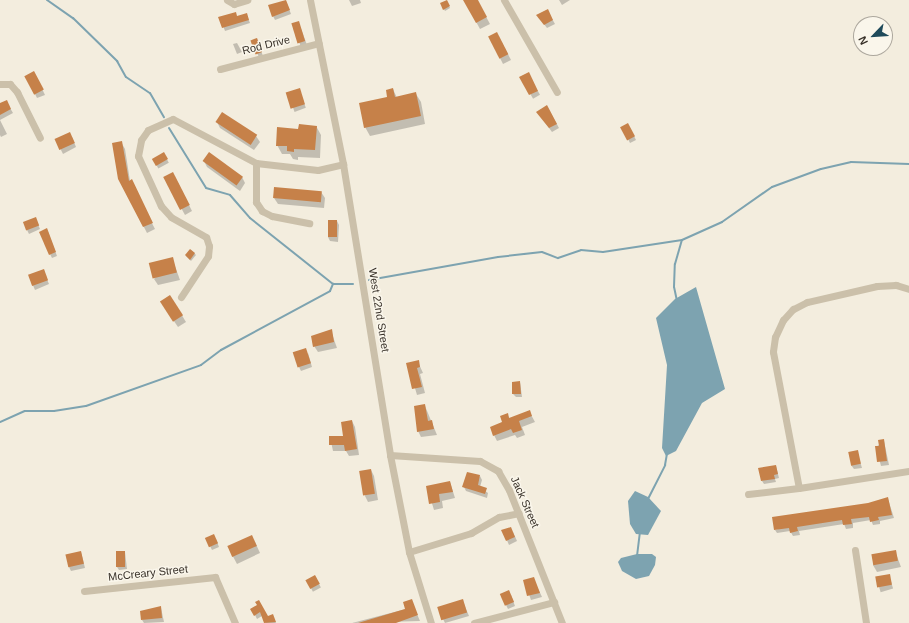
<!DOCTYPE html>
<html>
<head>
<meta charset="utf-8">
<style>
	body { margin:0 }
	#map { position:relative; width:909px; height:623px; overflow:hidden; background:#f3edde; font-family:Arial,sans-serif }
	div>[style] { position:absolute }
	.water>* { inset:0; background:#7da3b0 }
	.shadow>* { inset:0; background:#0003; transform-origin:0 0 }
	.stream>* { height:2px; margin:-1px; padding:0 1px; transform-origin:1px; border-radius:1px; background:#7da3b0 }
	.building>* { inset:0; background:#c68149; transform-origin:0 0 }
	.minor>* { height:7px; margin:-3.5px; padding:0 3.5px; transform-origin:3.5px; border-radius:3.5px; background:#cbc0aa }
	span { translate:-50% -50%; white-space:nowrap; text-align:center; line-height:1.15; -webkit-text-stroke:3px #faf6eb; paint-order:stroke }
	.street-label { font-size:11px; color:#383129 }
	.north { position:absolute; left:853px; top:16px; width:40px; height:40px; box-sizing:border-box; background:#faf6eb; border:1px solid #aca79d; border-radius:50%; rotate:245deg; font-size:11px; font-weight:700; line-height:16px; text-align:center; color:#383129 }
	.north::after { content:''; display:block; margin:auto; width:14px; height:18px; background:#1f4a5a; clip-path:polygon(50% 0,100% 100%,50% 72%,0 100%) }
</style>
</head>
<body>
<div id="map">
	<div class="water">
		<i style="clip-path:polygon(696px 287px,725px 389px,702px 403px,676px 451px,666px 456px,662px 448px,667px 365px,656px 318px,675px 299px)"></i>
		<i style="clip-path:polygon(635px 491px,648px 497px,661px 511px,648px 535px,636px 534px,630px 524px,628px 501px)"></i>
		<i style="clip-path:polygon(637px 554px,652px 554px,656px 557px,655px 565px,649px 576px,636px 579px,622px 571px,618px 562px,621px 558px)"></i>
	</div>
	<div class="shadow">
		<i style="clip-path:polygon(349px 0,360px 0,361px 3px,352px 6px)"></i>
		<i style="clip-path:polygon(464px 0,477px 0,490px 24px,480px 29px)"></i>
		<i style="clip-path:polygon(559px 0,570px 0,562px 5px)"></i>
		<i style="clip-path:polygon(286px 1px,291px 14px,275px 20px,273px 16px)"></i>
		<i style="clip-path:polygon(447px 1px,450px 8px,445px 11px,441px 4px)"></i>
		<i style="clip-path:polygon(547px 10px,555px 24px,547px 28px,540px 19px)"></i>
		<i style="clip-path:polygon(237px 17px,248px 18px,250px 23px,225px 31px,220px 18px)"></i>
		<i style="clip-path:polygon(292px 24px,300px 26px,307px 45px,301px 47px)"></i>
		<i style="clip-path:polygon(500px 39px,511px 60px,503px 64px,500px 58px)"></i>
		<i style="clip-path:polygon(257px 40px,263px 56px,259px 57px,257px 53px)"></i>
		<i style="clip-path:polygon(237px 43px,242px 52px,237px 54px,233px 44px)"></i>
		<i style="left:528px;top:74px;width:24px;height:8px;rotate:60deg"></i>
		<i style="clip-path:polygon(26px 76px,36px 76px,45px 95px,37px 98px)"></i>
		<i style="left:299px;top:89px;width:20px;height:12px;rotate:70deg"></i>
		<i style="clip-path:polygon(393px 89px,397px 98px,416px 94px,421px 102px,425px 124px,370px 136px,365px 127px)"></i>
		<i style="clip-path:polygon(6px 101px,13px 113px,0 120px,7px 134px,1px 137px,0 135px,0 104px)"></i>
		<i style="clip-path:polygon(547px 106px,559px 128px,552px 132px,537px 112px)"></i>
		<i style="clip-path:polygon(217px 122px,256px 136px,260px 142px,254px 150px,220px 128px)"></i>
		<i style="clip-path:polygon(316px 126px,321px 135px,320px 158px,298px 157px,298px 160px,293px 159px,290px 154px,282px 154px,277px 145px,299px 130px)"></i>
		<i style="clip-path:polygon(630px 128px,636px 140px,630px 143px,628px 139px)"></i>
		<i style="clip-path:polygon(72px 137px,76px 147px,63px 154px,56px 140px)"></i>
		<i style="clip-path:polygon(121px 142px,125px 149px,130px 181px,155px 229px,147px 233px,119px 179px)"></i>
		<i style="left:164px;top:154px;width:10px;height:12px;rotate:61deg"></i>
		<i style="clip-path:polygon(204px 161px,242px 177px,245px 183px,240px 191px,207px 167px)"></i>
		<i style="clip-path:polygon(164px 177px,176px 179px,192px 211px,185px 215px)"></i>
		<i style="clip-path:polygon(321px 192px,325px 198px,324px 208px,278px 204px,274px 198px)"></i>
		<i style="clip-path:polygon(329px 221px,337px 221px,339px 225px,338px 242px,330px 241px,328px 237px)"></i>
		<i style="clip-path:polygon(37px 222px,40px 229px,29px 234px,27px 230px)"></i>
		<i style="clip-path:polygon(47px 229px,57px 256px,52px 258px,50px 254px)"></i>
		<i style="clip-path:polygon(191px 250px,196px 255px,191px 261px,186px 256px)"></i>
		<i style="clip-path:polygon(172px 258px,180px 280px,158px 285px,154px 279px)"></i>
		<i style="clip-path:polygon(45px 275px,49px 284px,35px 290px,29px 276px)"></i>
		<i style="clip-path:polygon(170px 296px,186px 322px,178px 327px,165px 308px)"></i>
		<i style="clip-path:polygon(331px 331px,337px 348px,318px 352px,314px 346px)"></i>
		<i style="clip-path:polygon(308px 353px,312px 367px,301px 371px,299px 367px)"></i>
		<i style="clip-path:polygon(418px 362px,423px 373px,420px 374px,425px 393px,417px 395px,408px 364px)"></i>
		<i style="clip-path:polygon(520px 382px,522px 397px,516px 397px,513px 394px)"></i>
		<i style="clip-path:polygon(425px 406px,437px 435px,421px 437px,418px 431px)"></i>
		<i style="clip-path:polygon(529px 411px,535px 422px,522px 427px,525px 435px,517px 438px,515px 435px,497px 441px,494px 435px,507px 414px,510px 419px)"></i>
		<i style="clip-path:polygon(352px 421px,355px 427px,359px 455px,349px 456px,346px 451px,333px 451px,330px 437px,344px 437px)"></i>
		<i style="clip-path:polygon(884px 441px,889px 465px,881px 466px,876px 447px)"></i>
		<i style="clip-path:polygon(857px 451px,862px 468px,854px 469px,851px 465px)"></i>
		<i style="clip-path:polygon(776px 466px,779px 478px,775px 479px,776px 482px,764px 484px,762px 481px)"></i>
		<i style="clip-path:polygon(371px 470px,374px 476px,378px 500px,368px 502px,365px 496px)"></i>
		<i style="clip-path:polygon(480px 476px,482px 480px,480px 487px,488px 493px,487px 498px,466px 491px,464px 487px)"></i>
		<i style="clip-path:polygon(450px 482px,455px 498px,442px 501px,443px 508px,434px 510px,427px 487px)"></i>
		<i style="clip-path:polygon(888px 499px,894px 518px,880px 521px,880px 524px,873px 525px,871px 520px,853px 523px,853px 528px,846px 529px,844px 524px,799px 531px,800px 535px,793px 536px,790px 531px,777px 533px,775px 530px)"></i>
		<i style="clip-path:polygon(503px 531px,513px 532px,517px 541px,509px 545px)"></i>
		<i style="clip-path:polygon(216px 539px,219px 547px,212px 550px,210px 546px)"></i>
		<i style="clip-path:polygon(255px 542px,260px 553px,237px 564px,229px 549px)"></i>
		<i style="clip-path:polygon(895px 551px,901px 567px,877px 572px,873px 565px)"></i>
		<i style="clip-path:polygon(81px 552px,85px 568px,71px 571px,69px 567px)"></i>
		<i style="clip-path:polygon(125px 552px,127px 569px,119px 570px,117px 567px)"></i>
		<i style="left:889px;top:575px;width:14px;height:13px;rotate:73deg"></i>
		<i style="left:315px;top:576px;width:13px;height:9px;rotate:63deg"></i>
		<i style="clip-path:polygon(524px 580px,535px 582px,542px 597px,531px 600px)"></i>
		<i style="clip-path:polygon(511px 595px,515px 606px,508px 609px,506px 605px)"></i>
		<i style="clip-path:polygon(411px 600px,420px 621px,352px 623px,406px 609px)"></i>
		<i style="clip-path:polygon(464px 604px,469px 616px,445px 623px,443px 619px)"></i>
		<i style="clip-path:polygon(258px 606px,268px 617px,274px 619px,276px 623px,266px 623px,262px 616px,257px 619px,252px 609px)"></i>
		<i style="clip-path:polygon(161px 608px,164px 622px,144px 623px,142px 620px)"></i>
	</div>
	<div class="stream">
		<i style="left:47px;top:0;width:32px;rotate:35deg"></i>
		<i style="left:73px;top:18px;width:62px;rotate:44.3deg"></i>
		<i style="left:117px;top:61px;width:18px;rotate:61deg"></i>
		<i style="left:126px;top:77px;width:29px;rotate:34deg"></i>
		<i style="left:150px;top:93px;width:28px;rotate:60deg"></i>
		<i style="left:169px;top:128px;width:70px;rotate:58.3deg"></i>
		<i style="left:206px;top:188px;width:25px;rotate:16deg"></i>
		<i style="left:230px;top:195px;width:30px;rotate:49deg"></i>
		<i style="left:250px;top:218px;width:106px;rotate:38.5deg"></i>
		<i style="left:333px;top:284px;width:20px"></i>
		<i style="left:369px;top:280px;width:131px;rotate:-10.1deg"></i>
		<i style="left:498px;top:257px;width:44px;rotate:-6.5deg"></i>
		<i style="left:542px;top:252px;width:17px;rotate:21deg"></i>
		<i style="left:558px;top:258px;width:24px;rotate:-19deg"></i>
		<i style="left:581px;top:250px;width:22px;rotate:5deg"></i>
		<i style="left:603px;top:252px;width:80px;rotate:-8.6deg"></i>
		<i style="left:682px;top:240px;width:44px;rotate:-24.2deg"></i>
		<i style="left:722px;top:222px;width:61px;rotate:-35deg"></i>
		<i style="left:772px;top:187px;width:52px;rotate:-20.2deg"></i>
		<i style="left:821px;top:169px;width:31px;rotate:-13deg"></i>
		<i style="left:851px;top:162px;width:58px;rotate:2deg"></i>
		<i style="left:677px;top:301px;width:14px;rotate:-102deg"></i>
		<i style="left:674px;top:287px;width:23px;rotate:-88deg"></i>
		<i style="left:675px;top:264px;width:25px;rotate:-74deg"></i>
		<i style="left:0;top:422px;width:27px;rotate:-24deg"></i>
		<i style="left:25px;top:411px;width:29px"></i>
		<i style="left:54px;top:411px;width:32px;rotate:-9deg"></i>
		<i style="left:86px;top:406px;width:122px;rotate:-19.6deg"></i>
		<i style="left:201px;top:365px;width:25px;rotate:-37deg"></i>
		<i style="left:221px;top:350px;width:124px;rotate:-28.4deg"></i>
		<i style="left:330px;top:291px;width:8px;rotate:-67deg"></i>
		<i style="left:648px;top:499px;width:38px;rotate:-63deg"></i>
		<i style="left:665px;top:465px;width:11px;rotate:-80deg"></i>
		<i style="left:637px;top:556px;width:23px;rotate:-83deg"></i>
	</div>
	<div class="building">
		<i style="clip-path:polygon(286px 0,290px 10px,272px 17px,268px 5px)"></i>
		<i style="clip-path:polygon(447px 0,450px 6px,443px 10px,440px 3px)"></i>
		<i style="clip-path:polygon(463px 0,478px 0,487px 17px,476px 23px)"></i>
		<i style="clip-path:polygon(548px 9px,553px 20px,544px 25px,536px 15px)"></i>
		<i style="clip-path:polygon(236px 12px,237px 16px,247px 13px,249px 20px,222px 28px,218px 17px)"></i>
		<i style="left:299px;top:21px;width:21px;height:8px;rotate:73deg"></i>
		<i style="left:497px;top:32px;width:25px;height:10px;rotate:63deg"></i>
		<i style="left:257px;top:38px;width:15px;height:7px;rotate:70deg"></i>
		<i style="left:34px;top:71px;width:21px;height:11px;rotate:62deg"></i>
		<i style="clip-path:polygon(529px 72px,538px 91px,529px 95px,519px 77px)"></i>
		<i style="left:300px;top:88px;width:17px;height:15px;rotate:73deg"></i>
		<i style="clip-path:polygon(393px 88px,395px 97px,416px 92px,421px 116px,364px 128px,359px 103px,387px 97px,386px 90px)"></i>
		<i style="clip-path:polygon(7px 100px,11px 109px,0 115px,0 103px)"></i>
		<i style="clip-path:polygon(547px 105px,557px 124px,549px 128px,536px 112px)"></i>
		<i style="left:222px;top:112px;width:42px;height:12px;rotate:33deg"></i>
		<i style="left:628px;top:123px;width:15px;height:9px;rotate:62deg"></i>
		<i style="clip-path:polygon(299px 124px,317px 126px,315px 150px,294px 149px,294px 152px,287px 151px,287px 146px,276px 146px,277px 127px,298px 129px)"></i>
		<i style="left:70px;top:132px;width:12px;height:17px;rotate:66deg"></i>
		<i style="clip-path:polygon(122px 141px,129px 181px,132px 179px,153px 223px,143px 227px,118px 179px,112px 143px)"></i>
		<i style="left:164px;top:152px;width:8px;height:14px;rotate:60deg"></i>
		<i style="left:209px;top:152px;width:42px;height:11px;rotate:36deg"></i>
		<i style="left:173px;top:172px;width:37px;height:11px;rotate:63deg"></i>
		<i style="left:274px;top:187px;width:48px;height:11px;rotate:5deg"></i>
		<i style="left:36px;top:217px;width:9px;height:14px;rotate:69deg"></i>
		<i style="left:328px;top:220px;width:9px;height:17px"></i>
		<i style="clip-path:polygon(47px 228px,56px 252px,49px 255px,39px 232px)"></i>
		<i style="clip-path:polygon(190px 249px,195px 253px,190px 260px,185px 255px)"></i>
		<i style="left:173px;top:257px;width:16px;height:25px;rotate:76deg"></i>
		<i style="left:44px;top:269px;width:12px;height:17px;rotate:70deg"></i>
		<i style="left:170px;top:295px;width:24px;height:12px;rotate:57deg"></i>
		<i style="clip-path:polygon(332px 329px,334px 342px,313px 347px,311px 336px)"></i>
		<i style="left:306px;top:348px;width:16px;height:14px;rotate:72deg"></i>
		<i style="clip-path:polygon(419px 360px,420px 367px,417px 368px,422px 387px,412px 389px,406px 363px)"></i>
		<i style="clip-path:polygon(520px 381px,521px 394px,512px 394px,512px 382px)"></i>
		<i style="clip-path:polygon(425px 404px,428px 421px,432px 420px,434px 429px,417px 432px,414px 406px)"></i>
		<i style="clip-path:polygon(530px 410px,532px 416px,519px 421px,522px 430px,513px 433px,511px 429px,493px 436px,490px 427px,502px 422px,500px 416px,508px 413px,509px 418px)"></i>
		<i style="clip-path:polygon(352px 420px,357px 449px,345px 451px,344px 445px,329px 445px,329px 436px,343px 436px,341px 422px)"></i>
		<i style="clip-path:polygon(884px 439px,887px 461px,877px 462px,875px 446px,879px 446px,878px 440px)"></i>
		<i style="left:858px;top:450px;width:14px;height:10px;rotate:78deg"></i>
		<i style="clip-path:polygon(776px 465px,778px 474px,774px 475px,775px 479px,761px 481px,758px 468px)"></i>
		<i style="left:371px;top:469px;width:25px;height:12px;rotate:81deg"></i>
		<i style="clip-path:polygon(467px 472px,480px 475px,478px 485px,487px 488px,485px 494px,462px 487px)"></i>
		<i style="clip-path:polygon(450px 481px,453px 492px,439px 494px,440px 502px,429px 504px,426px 486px)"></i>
		<i style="clip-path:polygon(888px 497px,892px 515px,878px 517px,879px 520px,870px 522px,869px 517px,851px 519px,852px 524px,843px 525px,842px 520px,797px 527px,798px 531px,790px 533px,789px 528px,774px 530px,772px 517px,868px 503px)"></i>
		<i style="clip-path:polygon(511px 527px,515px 537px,506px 541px,501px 530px)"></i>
		<i style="left:214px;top:534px;width:10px;height:10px;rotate:66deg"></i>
		<i style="left:252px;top:535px;width:12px;height:27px;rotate:66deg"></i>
		<i style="left:896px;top:550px;width:11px;height:25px;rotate:80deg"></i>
		<i style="left:81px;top:551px;width:13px;height:16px;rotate:77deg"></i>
		<i style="left:116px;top:551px;width:9px;height:16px"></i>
		<i style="left:890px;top:574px;width:11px;height:15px;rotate:80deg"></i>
		<i style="left:315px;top:575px;width:10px;height:11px;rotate:61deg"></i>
		<i style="clip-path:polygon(534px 577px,540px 593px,527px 596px,523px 580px)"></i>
		<i style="left:509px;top:590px;width:13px;height:10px;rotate:67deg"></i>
		<i style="clip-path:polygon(412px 599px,418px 615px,396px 623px,358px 623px,405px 609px,403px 602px)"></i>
		<i style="left:463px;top:599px;width:14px;height:27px;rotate:73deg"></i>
		<i style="clip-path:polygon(259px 600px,268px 616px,273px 614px,276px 622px,264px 623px,260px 612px,254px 616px,250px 609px,257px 605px,255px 602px)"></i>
		<i style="clip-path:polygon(161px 606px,162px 618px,141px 620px,140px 611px)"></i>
	</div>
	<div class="minor">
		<i style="left:227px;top:0;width:8px;rotate:30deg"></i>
		<i style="left:234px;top:4px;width:14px;rotate:-17deg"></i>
		<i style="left:310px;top:0;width:167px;rotate:78.6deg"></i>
		<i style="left:343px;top:164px;width:295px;rotate:80.8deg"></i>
		<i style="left:390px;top:455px;width:99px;rotate:78.9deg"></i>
		<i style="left:409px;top:552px;width:74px;rotate:72.8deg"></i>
		<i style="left:504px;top:0;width:106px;rotate:60.1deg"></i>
		<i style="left:220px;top:69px;width:102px;rotate:-14.7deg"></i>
		<i style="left:0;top:84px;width:10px"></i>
		<i style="left:10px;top:84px;width:11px;rotate:49deg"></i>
		<i style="left:17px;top:92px;width:51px;rotate:63.4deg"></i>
		<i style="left:256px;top:163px;width:39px;rotate:90deg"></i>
		<i style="left:256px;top:202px;width:11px;rotate:56deg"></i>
		<i style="left:262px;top:211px;width:11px;rotate:27deg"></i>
		<i style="left:272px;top:216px;width:38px;rotate:11deg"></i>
		<i style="left:909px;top:289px;width:14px;rotate:-163deg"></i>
		<i style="left:896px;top:285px;width:19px;rotate:177deg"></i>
		<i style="left:877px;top:286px;width:72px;rotate:167.1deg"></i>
		<i style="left:807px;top:302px;width:16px;rotate:153deg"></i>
		<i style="left:793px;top:309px;width:15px;rotate:132deg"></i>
		<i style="left:783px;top:320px;width:19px;rotate:115deg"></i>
		<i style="left:775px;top:337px;width:15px;rotate:98deg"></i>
		<i style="left:773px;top:352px;width:138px;rotate:79.2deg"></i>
		<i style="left:799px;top:488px;width:111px;rotate:-8.8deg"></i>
		<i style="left:181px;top:297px;width:49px;rotate:-56.6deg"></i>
		<i style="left:208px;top:256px;width:10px;rotate:-84deg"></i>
		<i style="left:209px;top:246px;width:9px;rotate:-108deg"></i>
		<i style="left:206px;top:237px;width:40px;rotate:-150.3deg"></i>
		<i style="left:171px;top:217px;width:15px;rotate:-132deg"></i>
		<i style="left:161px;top:206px;width:55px;rotate:-114.7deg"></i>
		<i style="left:138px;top:156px;width:16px;rotate:-79deg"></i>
		<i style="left:141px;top:140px;width:12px;rotate:-55deg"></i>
		<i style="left:148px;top:130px;width:27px;rotate:-24deg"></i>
		<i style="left:173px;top:119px;width:94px;rotate:27.9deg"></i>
		<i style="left:256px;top:163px;width:62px;rotate:6.4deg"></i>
		<i style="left:318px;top:170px;width:26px;rotate:-13deg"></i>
		<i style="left:390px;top:455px;width:90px;rotate:3.8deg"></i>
		<i style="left:480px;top:461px;width:21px;rotate:29deg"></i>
		<i style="left:498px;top:471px;width:22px;rotate:60deg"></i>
		<i style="left:509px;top:490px;width:143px;rotate:68.3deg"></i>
		<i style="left:748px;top:494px;width:51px;rotate:-6.7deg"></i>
		<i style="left:855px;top:550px;width:74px;rotate:81.4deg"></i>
		<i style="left:409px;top:552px;width:65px;rotate:-17deg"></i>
		<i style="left:471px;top:533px;width:32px;rotate:-30deg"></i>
		<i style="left:499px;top:517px;width:20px;rotate:-11deg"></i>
		<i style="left:84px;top:591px;width:132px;rotate:-6.1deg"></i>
		<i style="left:215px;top:577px;width:50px;rotate:66.5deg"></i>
		<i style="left:474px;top:623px;width:83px;rotate:-14.7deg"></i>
	</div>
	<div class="street-label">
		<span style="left:266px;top:45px;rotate:-14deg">Rod Drive</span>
		<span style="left:379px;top:310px;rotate:81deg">West 22nd Street</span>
		<span style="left:525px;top:502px;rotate:66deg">Jack Street</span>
		<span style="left:148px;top:573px;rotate:-6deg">McCreary Street</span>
	</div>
	<div class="north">N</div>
</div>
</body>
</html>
